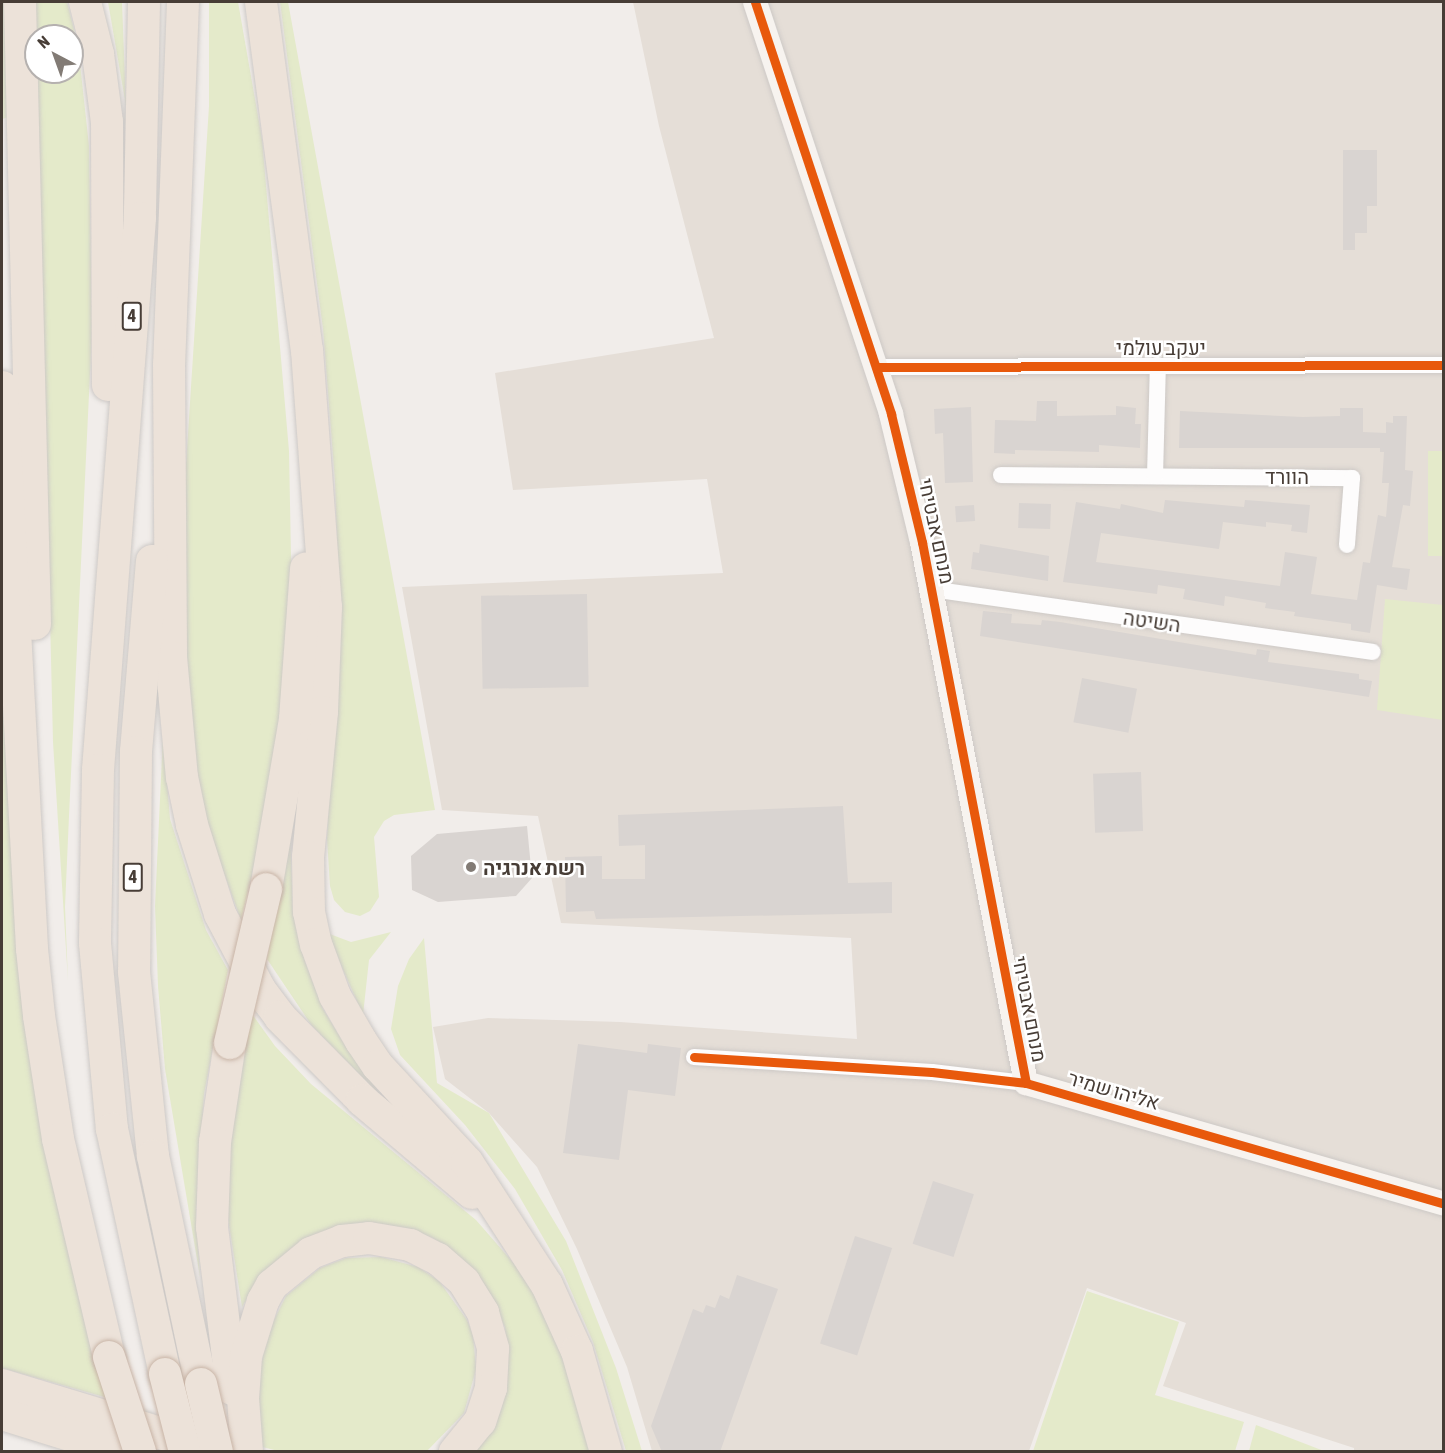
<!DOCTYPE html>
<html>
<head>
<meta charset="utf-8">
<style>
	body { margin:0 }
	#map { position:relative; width:1445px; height:1453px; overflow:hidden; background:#f1edea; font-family:"Asap Condensed",Heebo,sans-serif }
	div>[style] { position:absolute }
	.residential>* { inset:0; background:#e5ded7 }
	.green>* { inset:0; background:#e4eaca; transform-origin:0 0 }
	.building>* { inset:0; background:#d9d4d1; transform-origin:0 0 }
	.roads { filter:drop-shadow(0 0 2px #cdc9c6) drop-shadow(0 0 2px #cdc9c6) }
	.street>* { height:16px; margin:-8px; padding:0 8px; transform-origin:8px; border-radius:8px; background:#fdfcfc }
	.secondary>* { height:24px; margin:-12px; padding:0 12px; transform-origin:12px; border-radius:12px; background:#f7f3ef }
	.highway>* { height:32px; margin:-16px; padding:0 16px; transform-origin:16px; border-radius:16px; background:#ece2d9 }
	.bridges { filter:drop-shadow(0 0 2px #c8b4a6) drop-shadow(0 0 2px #c8b4a6) }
	.highway-bridge>* { height:32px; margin:-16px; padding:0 16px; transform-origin:16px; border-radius:16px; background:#ece2d9 }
	.cycleway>* { height:9px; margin:-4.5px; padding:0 4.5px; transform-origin:4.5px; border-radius:4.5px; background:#e8590c }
	.dots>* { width:16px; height:16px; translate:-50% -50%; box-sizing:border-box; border:3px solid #fff; border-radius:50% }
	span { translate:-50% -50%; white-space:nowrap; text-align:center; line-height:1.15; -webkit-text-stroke:5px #fff; paint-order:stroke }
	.shield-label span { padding:2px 4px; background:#fff; border:2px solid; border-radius:4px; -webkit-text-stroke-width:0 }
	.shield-label { font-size:18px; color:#473d36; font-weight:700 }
	.street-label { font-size:20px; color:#473d36 }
	.poi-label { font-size:20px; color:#473d36; font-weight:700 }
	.left { translate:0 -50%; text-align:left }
	.frame { position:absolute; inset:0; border:3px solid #473d36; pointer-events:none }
	.north { position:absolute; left:24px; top:24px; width:60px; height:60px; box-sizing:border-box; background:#fff; border:2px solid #b5b1af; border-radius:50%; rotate:319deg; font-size:16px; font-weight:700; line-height:24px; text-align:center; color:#473d36 }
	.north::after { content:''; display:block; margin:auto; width:21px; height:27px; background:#827b75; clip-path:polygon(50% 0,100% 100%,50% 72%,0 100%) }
</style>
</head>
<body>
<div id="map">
	<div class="residential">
		<i style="clip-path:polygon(633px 2px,1443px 2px,1443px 1451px,1354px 1451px,1354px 1448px,1163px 1386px,1186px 1323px,1087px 1288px,1029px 1451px,652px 1451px,627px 1367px,577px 1249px,537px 1167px,489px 1113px,445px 1079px,433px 1027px,488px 1018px,620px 1022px,857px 1039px,851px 938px,561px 923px,538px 816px,442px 810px,402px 587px,723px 573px,707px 479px,513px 490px,495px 373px,714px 338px,659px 126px)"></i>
	</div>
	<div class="green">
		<i style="clip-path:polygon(2px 2px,5px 2px,10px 117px,2px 119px)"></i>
		<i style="clip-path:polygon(35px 2px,67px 2px,78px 45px,89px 146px,92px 331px,69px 816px,65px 907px,68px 981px,53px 742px,37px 72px,72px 72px,72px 36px,36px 36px)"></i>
		<i style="clip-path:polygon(108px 2px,122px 2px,126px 106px)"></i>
		<i style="clip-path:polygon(209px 2px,238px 2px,262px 139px,289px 451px,292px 608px,271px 794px,241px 920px,197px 799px,188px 718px,183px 512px,209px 106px)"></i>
		<i style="clip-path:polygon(280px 2px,288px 2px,435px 810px,394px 815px,384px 821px,374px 837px,379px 897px,370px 911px,360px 916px,345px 912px,334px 900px,330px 886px,327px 839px,339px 600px,335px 482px,323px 329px)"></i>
		<i style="left:1428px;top:451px;width:15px;height:105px"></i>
		<i style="clip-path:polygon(1385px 599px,1443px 605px,1443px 720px,1377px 710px)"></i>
		<i style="clip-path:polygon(2px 633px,4px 697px,108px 1398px,2px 1368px)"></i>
		<i style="clip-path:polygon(163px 735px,170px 819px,206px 930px,228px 970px,204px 1094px,196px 1214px,200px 1277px,165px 1069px,158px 986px,155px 906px)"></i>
		<i style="clip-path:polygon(290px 834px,293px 912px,306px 964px,323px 1009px,348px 1050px,384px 1099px,312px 1026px,267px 959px)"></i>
		<i style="clip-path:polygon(391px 932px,369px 960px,363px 1015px,327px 933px,351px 942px)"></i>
		<i style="clip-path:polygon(424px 938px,437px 1083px,489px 1113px,566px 1241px,616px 1368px,642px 1451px,626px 1451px,593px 1342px,562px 1270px,515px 1189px,465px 1125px,400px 1055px,391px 1029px,398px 986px,409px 959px)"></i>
		<i style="clip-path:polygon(252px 1014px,275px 1046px,311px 1084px,476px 1220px,516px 1266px,540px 1301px,564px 1350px,592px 1451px,475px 1451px,501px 1410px,508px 1371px,505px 1327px,476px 1273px,433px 1238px,400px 1227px,369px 1224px,305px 1240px,260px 1276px,242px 1307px,226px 1206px,231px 1106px)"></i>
		<i style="clip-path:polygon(381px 1257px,418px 1267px,439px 1281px,467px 1320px,473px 1335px,476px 1369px,464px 1413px,426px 1452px,282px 1452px,255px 1445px,255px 1398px,262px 1361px,268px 1332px,286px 1296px,320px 1268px,346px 1258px)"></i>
		<i style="clip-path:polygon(1087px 1291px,1179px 1322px,1155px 1395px,1244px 1422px,1235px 1451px,1033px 1451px)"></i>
		<i style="clip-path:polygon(1256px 1425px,1324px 1451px,1249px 1451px)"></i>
	</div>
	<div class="building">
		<i style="clip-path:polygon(1343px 150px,1377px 150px,1377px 206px,1367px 206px,1367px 233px,1355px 233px,1355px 250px,1343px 250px)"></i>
		<i style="clip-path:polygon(1037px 401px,1057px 401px,1057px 416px,1116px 415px,1116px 406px,1136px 408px,1135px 424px,1141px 424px,1140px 448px,1099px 445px,1099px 452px,1015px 450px,1015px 454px,994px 453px,995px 420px,1036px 421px)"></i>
		<i style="clip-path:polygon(971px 407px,973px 482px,945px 483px,943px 433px,935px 434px,934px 409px)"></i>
		<i style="clip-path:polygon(1340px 408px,1363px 408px,1363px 432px,1386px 433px,1386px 422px,1393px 423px,1393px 416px,1407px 416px,1405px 470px,1413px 471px,1410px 506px,1403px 505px,1392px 567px,1410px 569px,1407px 590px,1377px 585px,1370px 633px,1351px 630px,1351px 624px,1294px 616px,1295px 612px,1265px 608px,1266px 603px,1225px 596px,1224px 606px,1183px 599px,1185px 589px,1158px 585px,1157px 594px,1063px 582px,1076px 502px,1120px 509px,1121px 504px,1163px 513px,1165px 500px,1244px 507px,1245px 500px,1310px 505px,1307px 533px,1291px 531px,1292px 525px,1266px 522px,1266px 527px,1223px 522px,1219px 549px,1101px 533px,1096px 562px,1280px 586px,1285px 552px,1317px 557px,1311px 594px,1357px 600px,1363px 562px,1370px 563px,1378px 515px,1386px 517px,1389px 483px,1382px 483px,1384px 452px,1380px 452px,1380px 448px,1179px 448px,1180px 411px,1303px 417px,1340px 416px)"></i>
		<i style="left:1019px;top:503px;width:32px;height:25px;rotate:2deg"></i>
		<i style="left:974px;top:505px;width:16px;height:19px;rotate:86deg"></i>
		<i style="clip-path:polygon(980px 544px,1049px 556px,1048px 581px,971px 569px,973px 552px,979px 553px)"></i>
		<i style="left:587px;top:594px;width:93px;height:106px;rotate:89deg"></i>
		<i style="clip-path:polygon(983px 611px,1012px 614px,1011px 623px,1041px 625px,1042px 620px,1060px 622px,1256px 655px,1257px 649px,1270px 651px,1268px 662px,1359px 674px,1359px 679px,1372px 681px,1369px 697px,980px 636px)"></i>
		<i style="left:1082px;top:678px;width:56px;height:45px;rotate:11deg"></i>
		<i style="left:1141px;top:772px;width:59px;height:48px;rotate:88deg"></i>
		<i style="clip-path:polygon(843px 806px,848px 883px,892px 882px,892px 913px,596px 919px,594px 911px,566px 912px,565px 857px,602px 856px,602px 879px,645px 879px,645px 845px,619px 846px,618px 815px)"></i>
		<i style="clip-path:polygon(527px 826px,532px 878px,516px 896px,438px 902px,412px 890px,411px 856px,437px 834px)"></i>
		<i style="clip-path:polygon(578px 1044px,647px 1053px,648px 1044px,681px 1048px,675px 1096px,628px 1090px,619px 1160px,563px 1153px)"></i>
		<i style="left:933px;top:1181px;width:43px;height:66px;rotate:18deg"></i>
		<i style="left:855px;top:1236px;width:39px;height:113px;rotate:18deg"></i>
		<i style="clip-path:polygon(737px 1275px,778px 1289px,720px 1452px,662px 1452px,651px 1426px,693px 1309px,703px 1313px,706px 1305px,715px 1308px,720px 1295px,729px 1299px)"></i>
	</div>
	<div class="roads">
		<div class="street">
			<i style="left:878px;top:367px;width:566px;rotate:-0.2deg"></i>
			<i style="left:1001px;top:475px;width:351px;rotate:0.5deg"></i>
			<i style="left:1352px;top:478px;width:67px;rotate:94.3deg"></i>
			<i style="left:1155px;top:476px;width:111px;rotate:-88.5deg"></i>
			<i style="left:931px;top:589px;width:446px;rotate:8.1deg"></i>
			<i style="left:694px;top:1057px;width:238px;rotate:3.6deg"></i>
			<i style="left:932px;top:1072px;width:95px;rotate:6.7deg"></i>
		</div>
		<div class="secondary">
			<i style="left:755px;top:2px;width:434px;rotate:71.7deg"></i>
			<i style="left:891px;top:414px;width:132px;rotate:76.4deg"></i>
			<i style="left:922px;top:542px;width:551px;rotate:79.12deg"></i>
			<i style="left:1026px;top:1083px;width:435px;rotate:16.1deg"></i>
		</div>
		<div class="highway">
			<i style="left:20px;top:2px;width:622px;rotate:88.62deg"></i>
			<i style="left:85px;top:2px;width:54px;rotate:76deg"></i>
			<i style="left:98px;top:54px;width:69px;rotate:82.5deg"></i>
			<i style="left:107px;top:122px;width:263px;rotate:89.8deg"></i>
			<i style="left:144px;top:2px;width:216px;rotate:91.1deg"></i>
			<i style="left:140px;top:218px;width:554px;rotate:94.35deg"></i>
			<i style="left:98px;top:770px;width:173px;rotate:91deg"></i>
			<i style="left:95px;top:943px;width:187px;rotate:84.8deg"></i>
			<i style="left:112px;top:1129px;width:251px;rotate:77.8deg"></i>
			<i style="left:183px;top:2px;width:363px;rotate:92.2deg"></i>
			<i style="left:169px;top:365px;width:292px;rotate:89.6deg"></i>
			<i style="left:171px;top:657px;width:121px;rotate:84.8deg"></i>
			<i style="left:182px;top:777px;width:49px;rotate:78.2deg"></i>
			<i style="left:192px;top:825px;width:93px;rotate:72.5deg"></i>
			<i style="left:220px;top:914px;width:86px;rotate:62.2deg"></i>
			<i style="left:260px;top:990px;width:34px;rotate:53deg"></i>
			<i style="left:280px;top:1017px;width:117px;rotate:45.3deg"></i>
			<i style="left:362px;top:1100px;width:144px;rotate:40.2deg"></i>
			<i style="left:261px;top:2px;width:351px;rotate:82.5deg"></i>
			<i style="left:307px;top:350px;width:258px;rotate:85.8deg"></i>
			<i style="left:326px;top:607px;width:105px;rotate:92.2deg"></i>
			<i style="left:322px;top:712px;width:146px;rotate:95.5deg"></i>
			<i style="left:308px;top:857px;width:55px;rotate:89deg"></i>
			<i style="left:309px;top:912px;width:33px;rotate:78deg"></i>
			<i style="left:316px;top:944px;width:55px;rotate:69.9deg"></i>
			<i style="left:335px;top:996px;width:52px;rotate:60deg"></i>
			<i style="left:361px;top:1041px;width:30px;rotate:56deg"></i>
			<i style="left:378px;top:1066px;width:131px;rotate:47.2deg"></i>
			<i style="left:467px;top:1162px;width:147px;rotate:57deg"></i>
			<i style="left:547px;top:1285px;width:72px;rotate:65.6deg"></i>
			<i style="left:577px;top:1351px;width:105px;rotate:74deg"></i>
			<i style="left:2px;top:387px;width:563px;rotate:86.94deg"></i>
			<i style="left:32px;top:949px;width:67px;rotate:84deg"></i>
			<i style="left:39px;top:1016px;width:124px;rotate:81.2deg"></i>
			<i style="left:58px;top:1139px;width:224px;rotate:76.8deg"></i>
			<i style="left:152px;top:561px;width:192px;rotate:94.8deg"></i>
			<i style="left:136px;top:752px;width:220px;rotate:90.5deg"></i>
			<i style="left:134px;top:972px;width:185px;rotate:84.1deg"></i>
			<i style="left:153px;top:1156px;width:233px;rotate:78.1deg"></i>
			<i style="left:266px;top:889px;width:172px;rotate:-80.3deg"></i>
			<i style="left:295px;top:719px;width:151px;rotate:-85.8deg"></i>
			<i style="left:230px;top:1043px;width:100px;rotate:98.6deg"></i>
			<i style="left:215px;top:1142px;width:85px;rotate:92deg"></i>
			<i style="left:212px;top:1227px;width:163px;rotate:83deg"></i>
			<i style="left:2px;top:1385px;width:213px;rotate:16.9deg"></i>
			<i style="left:2px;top:1414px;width:128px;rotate:17.3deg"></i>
			<i style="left:247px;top:1452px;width:53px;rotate:-94.3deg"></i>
			<i style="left:243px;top:1399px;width:43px;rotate:-86deg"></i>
			<i style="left:246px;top:1356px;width:58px;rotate:-72.8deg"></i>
			<i style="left:263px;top:1301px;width:18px;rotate:-61deg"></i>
			<i style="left:272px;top:1285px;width:50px;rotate:-39.4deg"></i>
			<i style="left:311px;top:1253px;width:33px;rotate:-21deg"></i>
			<i style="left:342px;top:1241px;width:27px;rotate:-6deg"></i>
			<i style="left:369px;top:1238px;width:42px;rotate:9.7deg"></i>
			<i style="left:410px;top:1245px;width:31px;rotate:27deg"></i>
			<i style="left:438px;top:1259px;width:35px;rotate:41deg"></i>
			<i style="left:464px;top:1282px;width:36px;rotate:58deg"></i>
			<i style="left:483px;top:1313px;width:37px;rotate:74deg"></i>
			<i style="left:493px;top:1349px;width:39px;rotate:93deg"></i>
			<i style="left:491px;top:1388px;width:35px;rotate:108deg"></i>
			<i style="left:480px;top:1421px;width:40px;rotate:129deg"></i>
		</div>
	</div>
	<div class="bridges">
		<div class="highway-bridge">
			<i style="left:230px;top:1043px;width:158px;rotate:-76.8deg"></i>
			<i style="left:109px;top:1357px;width:100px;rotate:71.9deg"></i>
			<i style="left:165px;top:1374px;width:81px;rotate:75.6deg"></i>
			<i style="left:201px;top:1384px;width:70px;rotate:76.8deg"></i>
		</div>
	</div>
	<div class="cycleway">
		<i style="left:755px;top:2px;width:434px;rotate:71.7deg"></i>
		<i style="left:891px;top:414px;width:132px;rotate:76.4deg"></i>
		<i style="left:922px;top:542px;width:551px;rotate:79.12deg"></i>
		<i style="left:878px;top:367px;width:566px;rotate:-0.2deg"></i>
		<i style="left:694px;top:1057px;width:238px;rotate:3.6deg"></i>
		<i style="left:932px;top:1072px;width:95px;rotate:6.7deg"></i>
		<i style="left:1026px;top:1083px;width:435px;rotate:16.1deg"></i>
	</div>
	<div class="dots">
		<i style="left:471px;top:867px;background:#827b75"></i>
	</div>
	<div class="shield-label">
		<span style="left:132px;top:316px">4</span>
		<span style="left:133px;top:877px">4</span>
	</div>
	<div class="street-label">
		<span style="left:1161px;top:347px">יעקב עולמי</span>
		<span style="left:1287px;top:476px">הוורד</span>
		<span style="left:937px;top:531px;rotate:78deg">מנחם אבטיחי</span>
		<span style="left:1152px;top:621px;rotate:8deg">השיטה</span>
		<span style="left:1030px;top:1009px;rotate:79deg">מנחם אבטיחי</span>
		<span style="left:1114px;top:1090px;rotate:16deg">אליהו שמיר</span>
	</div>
	<div class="poi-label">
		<span class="left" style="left:483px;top:867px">רשת אנרגיה</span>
	</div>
	<div class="frame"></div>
	<div class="north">N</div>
</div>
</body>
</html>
